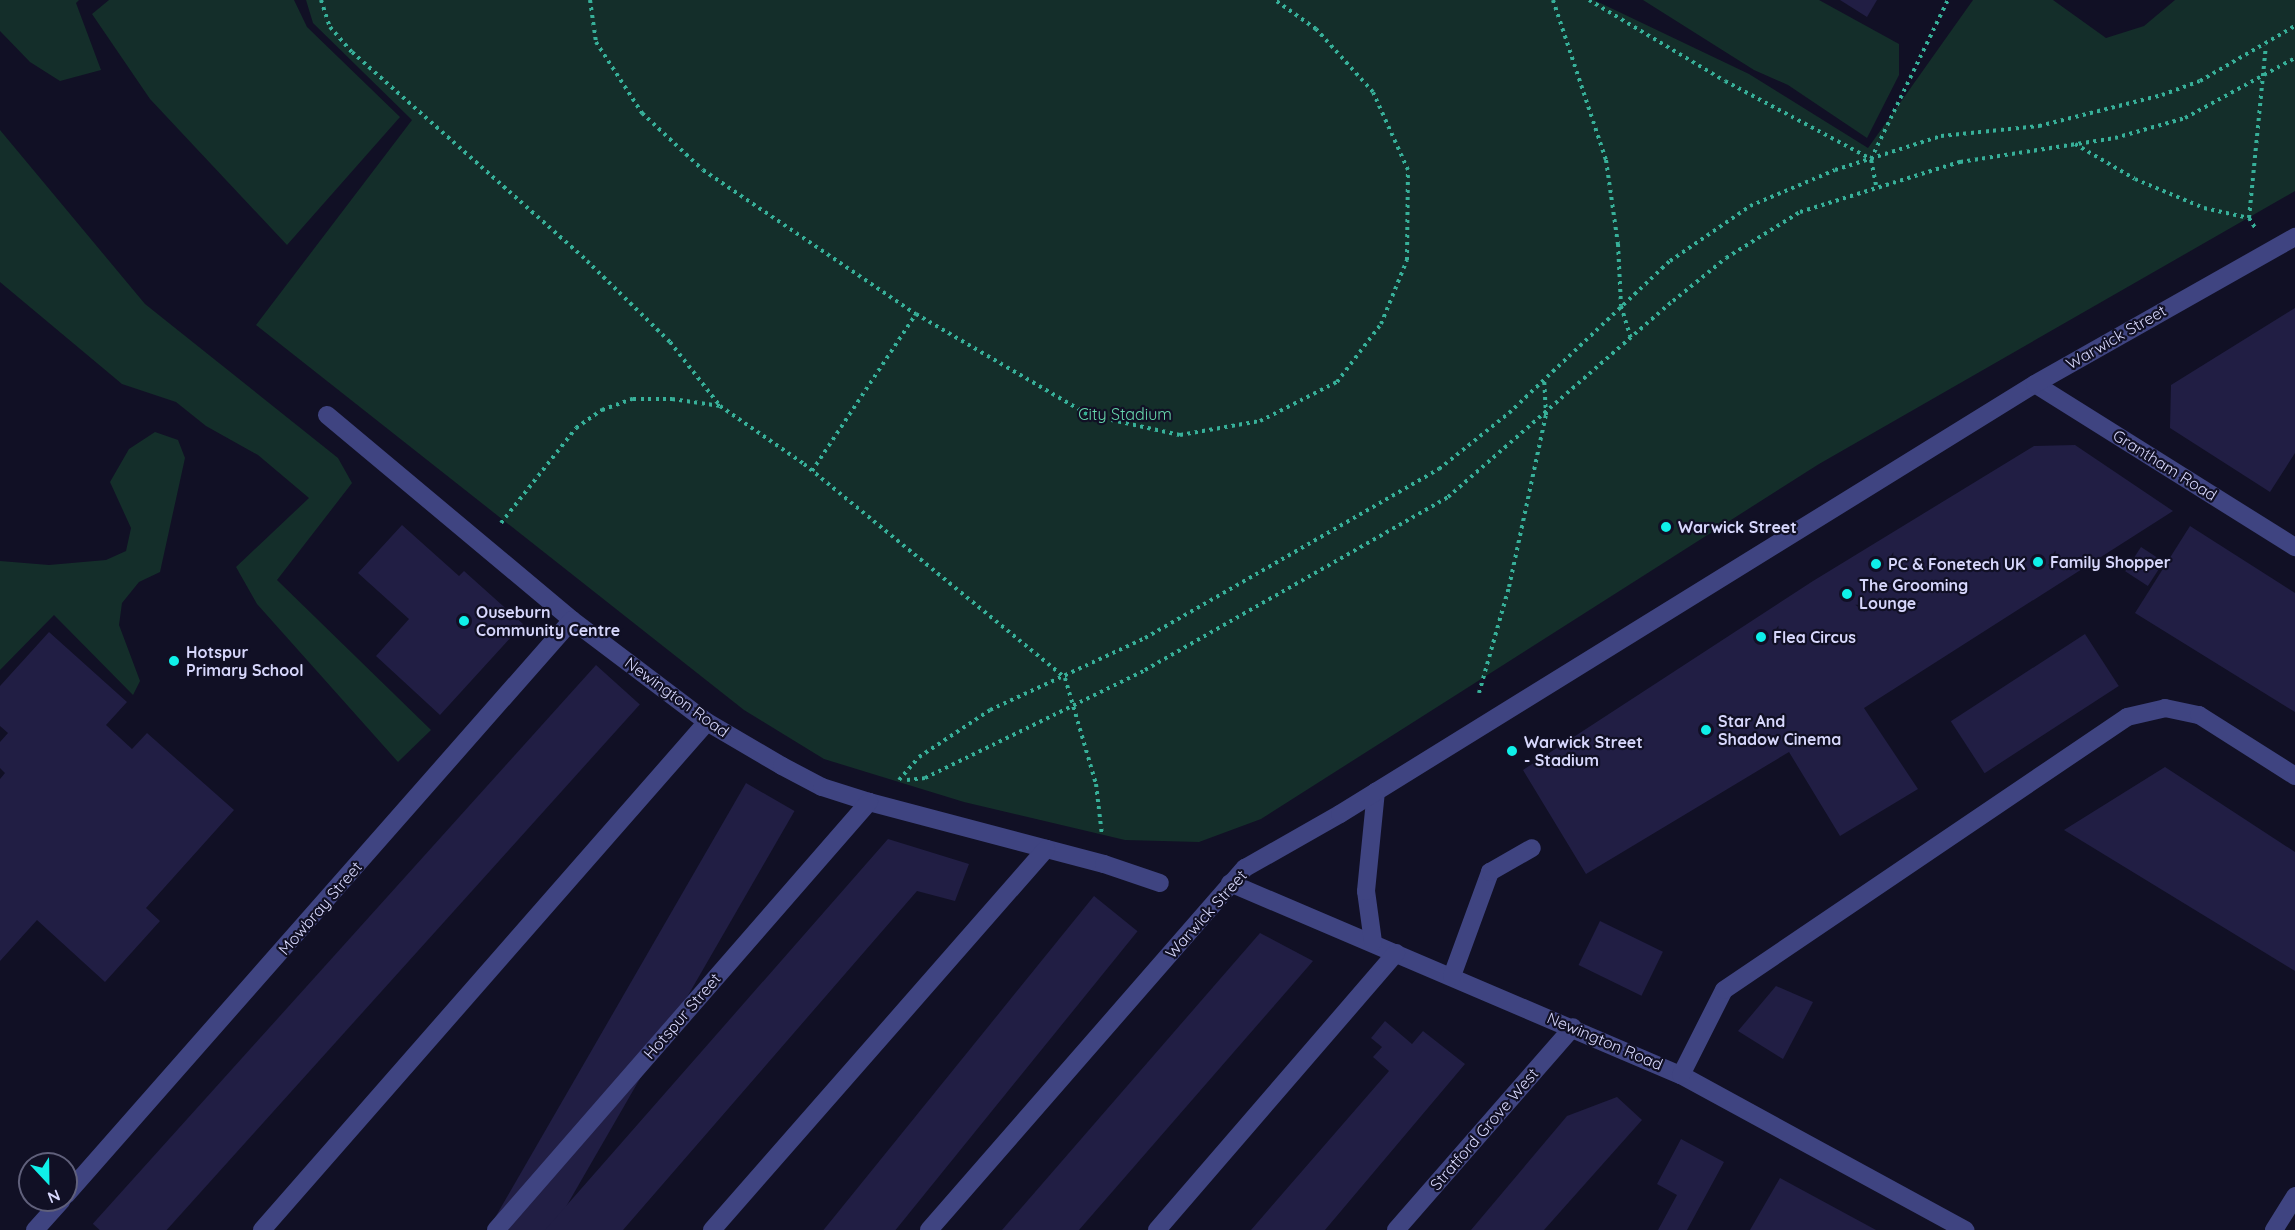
<!DOCTYPE html>
<html>
<head>
<meta charset="utf-8">
<style>
	body { margin:0 }
	#map { position:relative; width:2295px; height:1230px; overflow:hidden; background:#111025; font-family:Quicksand,sans-serif }
	div>[style] { position:absolute }
	.green>* { inset:0; background:#142e2a }
	.building>* { inset:0; background:#211e44; transform-origin:0 0 }
	.path>* { height:4px; margin-top:-2px; transform-origin:0; background:repeating-linear-gradient(90deg,#37b099 0 3px,transparent 0 7.5px) }
	.minor>* { height:18px; margin:-9px; padding:0 9px; transform-origin:9px; border-radius:9px; background:#3f4481 }
	.dots>* { width:16px; height:16px; translate:-50% -50%; box-sizing:border-box; border:3px solid #111025; border-radius:50% }
	span { translate:-50% -50%; white-space:nowrap; text-align:center; line-height:1.15; -webkit-text-stroke:4.5px #111025; paint-order:stroke }
	.street-label { font-size:16px; color:#d7d7fc }
	.park-label { font-size:16px; color:#67d8ad }
	.poi-label { font-size:16px; color:#d7d7fc; font-weight:700 }
	.left { translate:0 -50%; text-align:left }
	.north { position:absolute; left:18px; top:1152px; width:60px; height:60px; box-sizing:border-box; background:#111025; border:2px solid #60607b; border-radius:50%; rotate:158deg; font-size:16px; font-weight:700; line-height:24px; text-align:center; color:#d7d7fc }
	.north::after { content:''; display:block; margin:auto; width:21px; height:27px; background:#0ff0e9; clip-path:polygon(50% 0,100% 100%,50% 72%,0 100%) }
</style>
</head>
<body>
<div id="map">
	<div class="green">
		<i style="clip-path:polygon(0 0,79px 0,76px 3px,101px 70px,60px 81px,30px 62px,0 31px)"></i>
		<i style="clip-path:polygon(109px 0,294px 0,307px 27px,400px 117px,287px 245px,150px 99px,92px 14px)"></i>
		<i style="clip-path:polygon(306px 0,1594px 0,1749px 74px,1868px 148px,1973px 0,2053px 0,2106px 38px,2144px 26px,2175px 0,2295px 0,2295px 191px,1819px 464px,1261px 819px,1199px 842px,1125px 840px,964px 802px,824px 759px,744px 710px,256px 325px,412px 120px,313px 23px)"></i>
		<i style="clip-path:polygon(1643px 0,1819px 0,1899px 44px,1899px 75px,1867px 138px,1788px 85px,1754px 70px)"></i>
		<i style="clip-path:polygon(0 130px,145px 304px,338px 458px,352px 483px,277px 580px,431px 730px,398px 762px,257px 604px,236px 567px,309px 498px,258px 455px,206px 426px,176px 402px,122px 384px,0 282px)"></i>
		<i style="clip-path:polygon(155px 432px,178px 440px,185px 458px,160px 572px,139px 582px,122px 603px,119px 625px,140px 681px,133px 695px,54px 615px,0 670px,0 561px,49px 565px,106px 560px,126px 551px,131px 528px,110px 482px,129px 449px)"></i>
	</div>
	<div class="building">
		<i style="clip-path:polygon(1840px 0,1877px 0,1867px 17px)"></i>
		<i style="clip-path:polygon(2295px 308px,2295px 453px,2270px 492px,2170px 428px,2171px 385px)"></i>
		<i style="clip-path:polygon(2075px 445px,2173px 511px,1864px 708px,1918px 789px,1840px 836px,1789px 752px,1586px 874px,1523px 770px,1813px 581px,2034px 446px)"></i>
		<i style="clip-path:polygon(402px 525px,459px 576px,464px 571px,523px 624px,440px 715px,376px 656px,409px 619px,358px 573px)"></i>
		<i style="clip-path:polygon(2190px 526px,2295px 593px,2295px 712px,2135px 613px)"></i>
		<i style="left:2141px;top:547px;width:27px;height:29px;rotate:33deg"></i>
		<i style="clip-path:polygon(49px 632px,127px 702px,106px 725px,132px 749px,147px 733px,234px 810px,146px 908px,160px 921px,105px 982px,37px 920px,0 961px,0 779px,5px 773px,0 768px,0 742px,8px 733px,0 726px,0 686px)"></i>
		<i style="left:2085px;top:634px;width:62px;height:160px;rotate:57deg"></i>
		<i style="left:596px;top:665px;width:59px;height:752px;rotate:42deg"></i>
		<i style="clip-path:polygon(2165px 767px,2295px 852px,2295px 971px,2064px 830px)"></i>
		<i style="left:746px;top:783px;width:56px;height:597px;rotate:30deg"></i>
		<i style="clip-path:polygon(888px 839px,969px 864px,955px 901px,917px 891px,623px 1230px,545px 1230px)"></i>
		<i style="left:1094px;top:896px;width:56px;height:447px;rotate:39deg"></i>
		<i style="left:1600px;top:921px;width:70px;height:49px;rotate:26deg"></i>
		<i style="clip-path:polygon(1260px 933px,1313px 961px,1079px 1230px,1002px 1230px)"></i>
		<i style="clip-path:polygon(1776px 986px,1813px 1002px,1783px 1059px,1738px 1031px)"></i>
		<i style="clip-path:polygon(1385px 1021px,1412px 1044px,1423px 1031px,1465px 1064px,1325px 1230px,1251px 1230px,1389px 1071px,1373px 1057px,1382px 1047px,1371px 1038px)"></i>
		<i style="clip-path:polygon(1617px 1097px,1642px 1120px,1544px 1230px,1471px 1230px,1567px 1116px)"></i>
		<i style="clip-path:polygon(1681px 1139px,1724px 1162px,1687px 1230px,1658px 1230px,1677px 1195px,1657px 1184px)"></i>
		<i style="clip-path:polygon(1780px 1178px,1876px 1230px,1750px 1230px)"></i>
	</div>
	<div class="path">
		<i style="left:321px;top:0;width:28px;rotate:72deg"></i>
		<i style="left:330px;top:27px;width:33px;rotate:49deg"></i>
		<i style="left:352px;top:52px;width:314px;rotate:41.6deg"></i>
		<i style="left:587px;top:261px;width:116px;rotate:44.3deg"></i>
		<i style="left:670px;top:342px;width:81px;rotate:52deg"></i>
		<i style="left:720px;top:406px;width:102px;rotate:34.6deg"></i>
		<i style="left:804px;top:464px;width:338px;rotate:39.3deg"></i>
		<i style="left:1065px;top:678px;width:110px;rotate:73.7deg"></i>
		<i style="left:1096px;top:784px;width:51px;rotate:83.3deg"></i>
		<i style="left:590px;top:0;width:42px;rotate:81.9deg"></i>
		<i style="left:596px;top:42px;width:85px;rotate:57.1deg"></i>
		<i style="left:642px;top:113px;width:83px;rotate:43.1deg"></i>
		<i style="left:703px;top:170px;width:257px;rotate:34.1deg"></i>
		<i style="left:916px;top:314px;width:200px;rotate:30.3deg"></i>
		<i style="left:1089px;top:415px;width:93px;rotate:12.4deg"></i>
		<i style="left:1180px;top:435px;width:81px;rotate:-9.9deg"></i>
		<i style="left:1260px;top:421px;width:86px;rotate:-26.9deg"></i>
		<i style="left:1337px;top:382px;width:73px;rotate:-52.8deg"></i>
		<i style="left:1381px;top:324px;width:69px;rotate:-67.9deg"></i>
		<i style="left:1407px;top:260px;width:90px;rotate:-89.4deg"></i>
		<i style="left:1408px;top:170px;width:85px;rotate:-114.2deg"></i>
		<i style="left:1373px;top:92px;width:85px;rotate:-132.1deg"></i>
		<i style="left:1316px;top:29px;width:50px;rotate:-144.7deg"></i>
		<i style="left:1553px;top:0;width:169px;rotate:71.7deg"></i>
		<i style="left:1606px;top:160px;width:85px;rotate:81.9deg"></i>
		<i style="left:1618px;top:244px;width:62px;rotate:87.2deg"></i>
		<i style="left:1621px;top:306px;width:34px;rotate:73deg"></i>
		<i style="left:1589px;top:0;width:158px;rotate:30.8deg"></i>
		<i style="left:1725px;top:81px;width:166px;rotate:28.1deg"></i>
		<i style="left:2075px;top:144px;width:69px;rotate:30.3deg"></i>
		<i style="left:2135px;top:179px;width:75px;rotate:22.8deg"></i>
		<i style="left:2204px;top:208px;width:46px;rotate:12.5deg"></i>
		<i style="left:2249px;top:218px;width:13px;rotate:58deg"></i>
		<i style="left:1876px;top:185px;width:26px;rotate:-101deg"></i>
		<i style="left:1871px;top:159px;width:177px;rotate:-64.2deg"></i>
		<i style="left:2249px;top:218px;width:173px;rotate:-84.4deg"></i>
		<i style="left:812px;top:471px;width:188px;rotate:-56.5deg"></i>
		<i style="left:501px;top:523px;width:121px;rotate:-51.7deg"></i>
		<i style="left:576px;top:428px;width:32px;rotate:-35deg"></i>
		<i style="left:602px;top:410px;width:33px;rotate:-20deg"></i>
		<i style="left:633px;top:399px;width:39px"></i>
		<i style="left:672px;top:399px;width:49px;rotate:8.3deg"></i>
		<i style="left:1479px;top:693px;width:110px;rotate:-74.2deg"></i>
		<i style="left:1509px;top:587px;width:176px;rotate:-77.9deg"></i>
		<i style="left:1546px;top:415px;width:36px;rotate:-93deg"></i>
		<i style="left:899px;top:780px;width:30px;rotate:-49deg"></i>
		<i style="left:919px;top:757px;width:85px;rotate:-33.5deg"></i>
		<i style="left:990px;top:710px;width:171px;rotate:-24.9deg"></i>
		<i style="left:1145px;top:638px;width:339px;rotate:-29.9deg"></i>
		<i style="left:1439px;top:469px;width:90px;rotate:-38.7deg"></i>
		<i style="left:1509px;top:413px;width:221px;rotate:-43.4deg"></i>
		<i style="left:1670px;top:261px;width:97px;rotate:-34.5deg"></i>
		<i style="left:1750px;top:206px;width:92px;rotate:-23deg"></i>
		<i style="left:1835px;top:170px;width:111px;rotate:-17.8deg"></i>
		<i style="left:1941px;top:136px;width:99px;rotate:-5.8deg"></i>
		<i style="left:2039px;top:126px;width:127px;rotate:-14.1deg"></i>
		<i style="left:2162px;top:95px;width:40px;rotate:-20.2deg"></i>
		<i style="left:2200px;top:81px;width:110px;rotate:-30.1deg"></i>
		<i style="left:907px;top:780px;width:18px;rotate:-6deg"></i>
		<i style="left:925px;top:778px;width:245px;rotate:-26.1deg"></i>
		<i style="left:1145px;top:670px;width:349px;rotate:-29.7deg"></i>
		<i style="left:1448px;top:497px;width:298px;rotate:-41.1deg"></i>
		<i style="left:1673px;top:301px;width:68px;rotate:-39.1deg"></i>
		<i style="left:1726px;top:258px;width:87px;rotate:-31.9deg"></i>
		<i style="left:1800px;top:212px;width:168px;rotate:-17.4deg"></i>
		<i style="left:1960px;top:162px;width:157px;rotate:-8.8deg"></i>
		<i style="left:2115px;top:138px;width:73px;rotate:-15.9deg"></i>
		<i style="left:2185px;top:118px;width:125px;rotate:-28.6deg"></i>
	</div>
	<div class="minor">
		<i style="left:2035px;top:384px;width:307px;rotate:32.1deg"></i>
		<i style="left:327px;top:415px;width:319px;rotate:39.9deg"></i>
		<i style="left:572px;top:620px;width:169px;rotate:37.1deg"></i>
		<i style="left:707px;top:722px;width:87px;rotate:30.4deg"></i>
		<i style="left:782px;top:766px;width:45px;rotate:27.7deg"></i>
		<i style="left:822px;top:787px;width:49px;rotate:17.7deg"></i>
		<i style="left:869px;top:802px;width:243px;rotate:14.8deg"></i>
		<i style="left:1104px;top:864px;width:59px;rotate:18.7deg"></i>
		<i style="left:1230px;top:883px;width:490px;rotate:23.1deg"></i>
		<i style="left:1681px;top:1075px;width:324px;rotate:28.6deg"></i>
		<i style="left:1373px;top:942px;width:51px;rotate:-97.8deg"></i>
		<i style="left:1366px;top:891px;width:100px;rotate:-84.3deg"></i>
		<i style="left:1452px;top:976px;width:111px;rotate:-69.9deg"></i>
		<i style="left:1490px;top:872px;width:48px;rotate:-29.7deg"></i>
		<i style="left:1681px;top:1075px;width:95px;rotate:-63.2deg"></i>
		<i style="left:1724px;top:990px;width:487px;rotate:-34.1deg"></i>
		<i style="left:2127px;top:717px;width:39px;rotate:-13deg"></i>
		<i style="left:2165px;top:708px;width:35px;rotate:12deg"></i>
		<i style="left:2199px;top:715px;width:114px;rotate:32.4deg"></i>
		<i style="left:66px;top:1195px;width:766px;rotate:-48.65deg"></i>
		<i style="left:35px;top:1230px;width:40px;rotate:-48deg"></i>
		<i style="left:262px;top:1230px;width:675px;rotate:-48.78deg"></i>
		<i style="left:496px;top:1230px;width:568px;rotate:-48.93deg"></i>
		<i style="left:712px;top:1230px;width:507px;rotate:-48.76deg"></i>
		<i style="left:929px;top:1230px;width:481px;rotate:-48.9deg"></i>
		<i style="left:1245px;top:868px;width:109px;rotate:-29.6deg"></i>
		<i style="left:1340px;top:814px;width:817px;rotate:-31.75deg"></i>
		<i style="left:2035px;top:384px;width:299px;rotate:-29.5deg"></i>
		<i style="left:1157px;top:1230px;width:366px;rotate:-49.2deg"></i>
		<i style="left:1396px;top:1230px;width:269px;rotate:-48.9deg"></i>
		<i style="left:2274px;top:1230px;width:40px;rotate:-58deg"></i>
	</div>
	<div class="dots">
		<i style="left:1666px;top:527px;background:#0ff0e9"></i>
		<i style="left:2038px;top:562px;background:#0ff0e9"></i>
		<i style="left:1876px;top:564px;background:#0ff0e9"></i>
		<i style="left:1847px;top:594px;background:#0ff0e9"></i>
		<i style="left:464px;top:621px;background:#0ff0e9"></i>
		<i style="left:1761px;top:637px;background:#0ff0e9"></i>
		<i style="left:174px;top:661px;background:#0ff0e9"></i>
		<i style="left:1706px;top:730px;background:#0ff0e9"></i>
		<i style="left:1512px;top:751px;background:#0ff0e9"></i>
	</div>
	<div class="street-label">
		<span style="left:2116px;top:337px;rotate:-30deg">Warwick Street</span>
		<span style="left:2165px;top:465px;rotate:32deg">Grantham Road</span>
		<span style="left:677px;top:697px;rotate:36deg">Newington Road</span>
		<span style="left:320px;top:908px;rotate:-49deg">Mowbray Street</span>
		<span style="left:1206px;top:914px;rotate:-48deg">Warwick Street</span>
		<span style="left:682px;top:1016px;rotate:-49deg">Hotspur Street</span>
		<span style="left:1605px;top:1041px;rotate:23deg">Newington Road</span>
		<span style="left:1484px;top:1129px;rotate:-49deg">Stratford Grove West</span>
	</div>
	<div class="park-label">
		<span style="left:1125px;top:414px">City Stadium</span>
	</div>
	<div class="poi-label">
		<span class="left" style="left:1678px;top:527px">Warwick Street</span>
		<span class="left" style="left:2050px;top:562px">Family Shopper</span>
		<span class="left" style="left:1888px;top:564px">PC &amp; Fonetech UK</span>
		<span class="left" style="left:1859px;top:594px">The Grooming<br>Lounge</span>
		<span class="left" style="left:476px;top:621px">Ouseburn<br>Community Centre</span>
		<span class="left" style="left:1773px;top:637px">Flea Circus</span>
		<span class="left" style="left:186px;top:661px">Hotspur<br>Primary School</span>
		<span class="left" style="left:1718px;top:730px">Star And<br>Shadow Cinema</span>
		<span class="left" style="left:1524px;top:751px">Warwick Street<br>- Stadium</span>
	</div>
	<div class="north">N</div>
</div>
</body>
</html>
